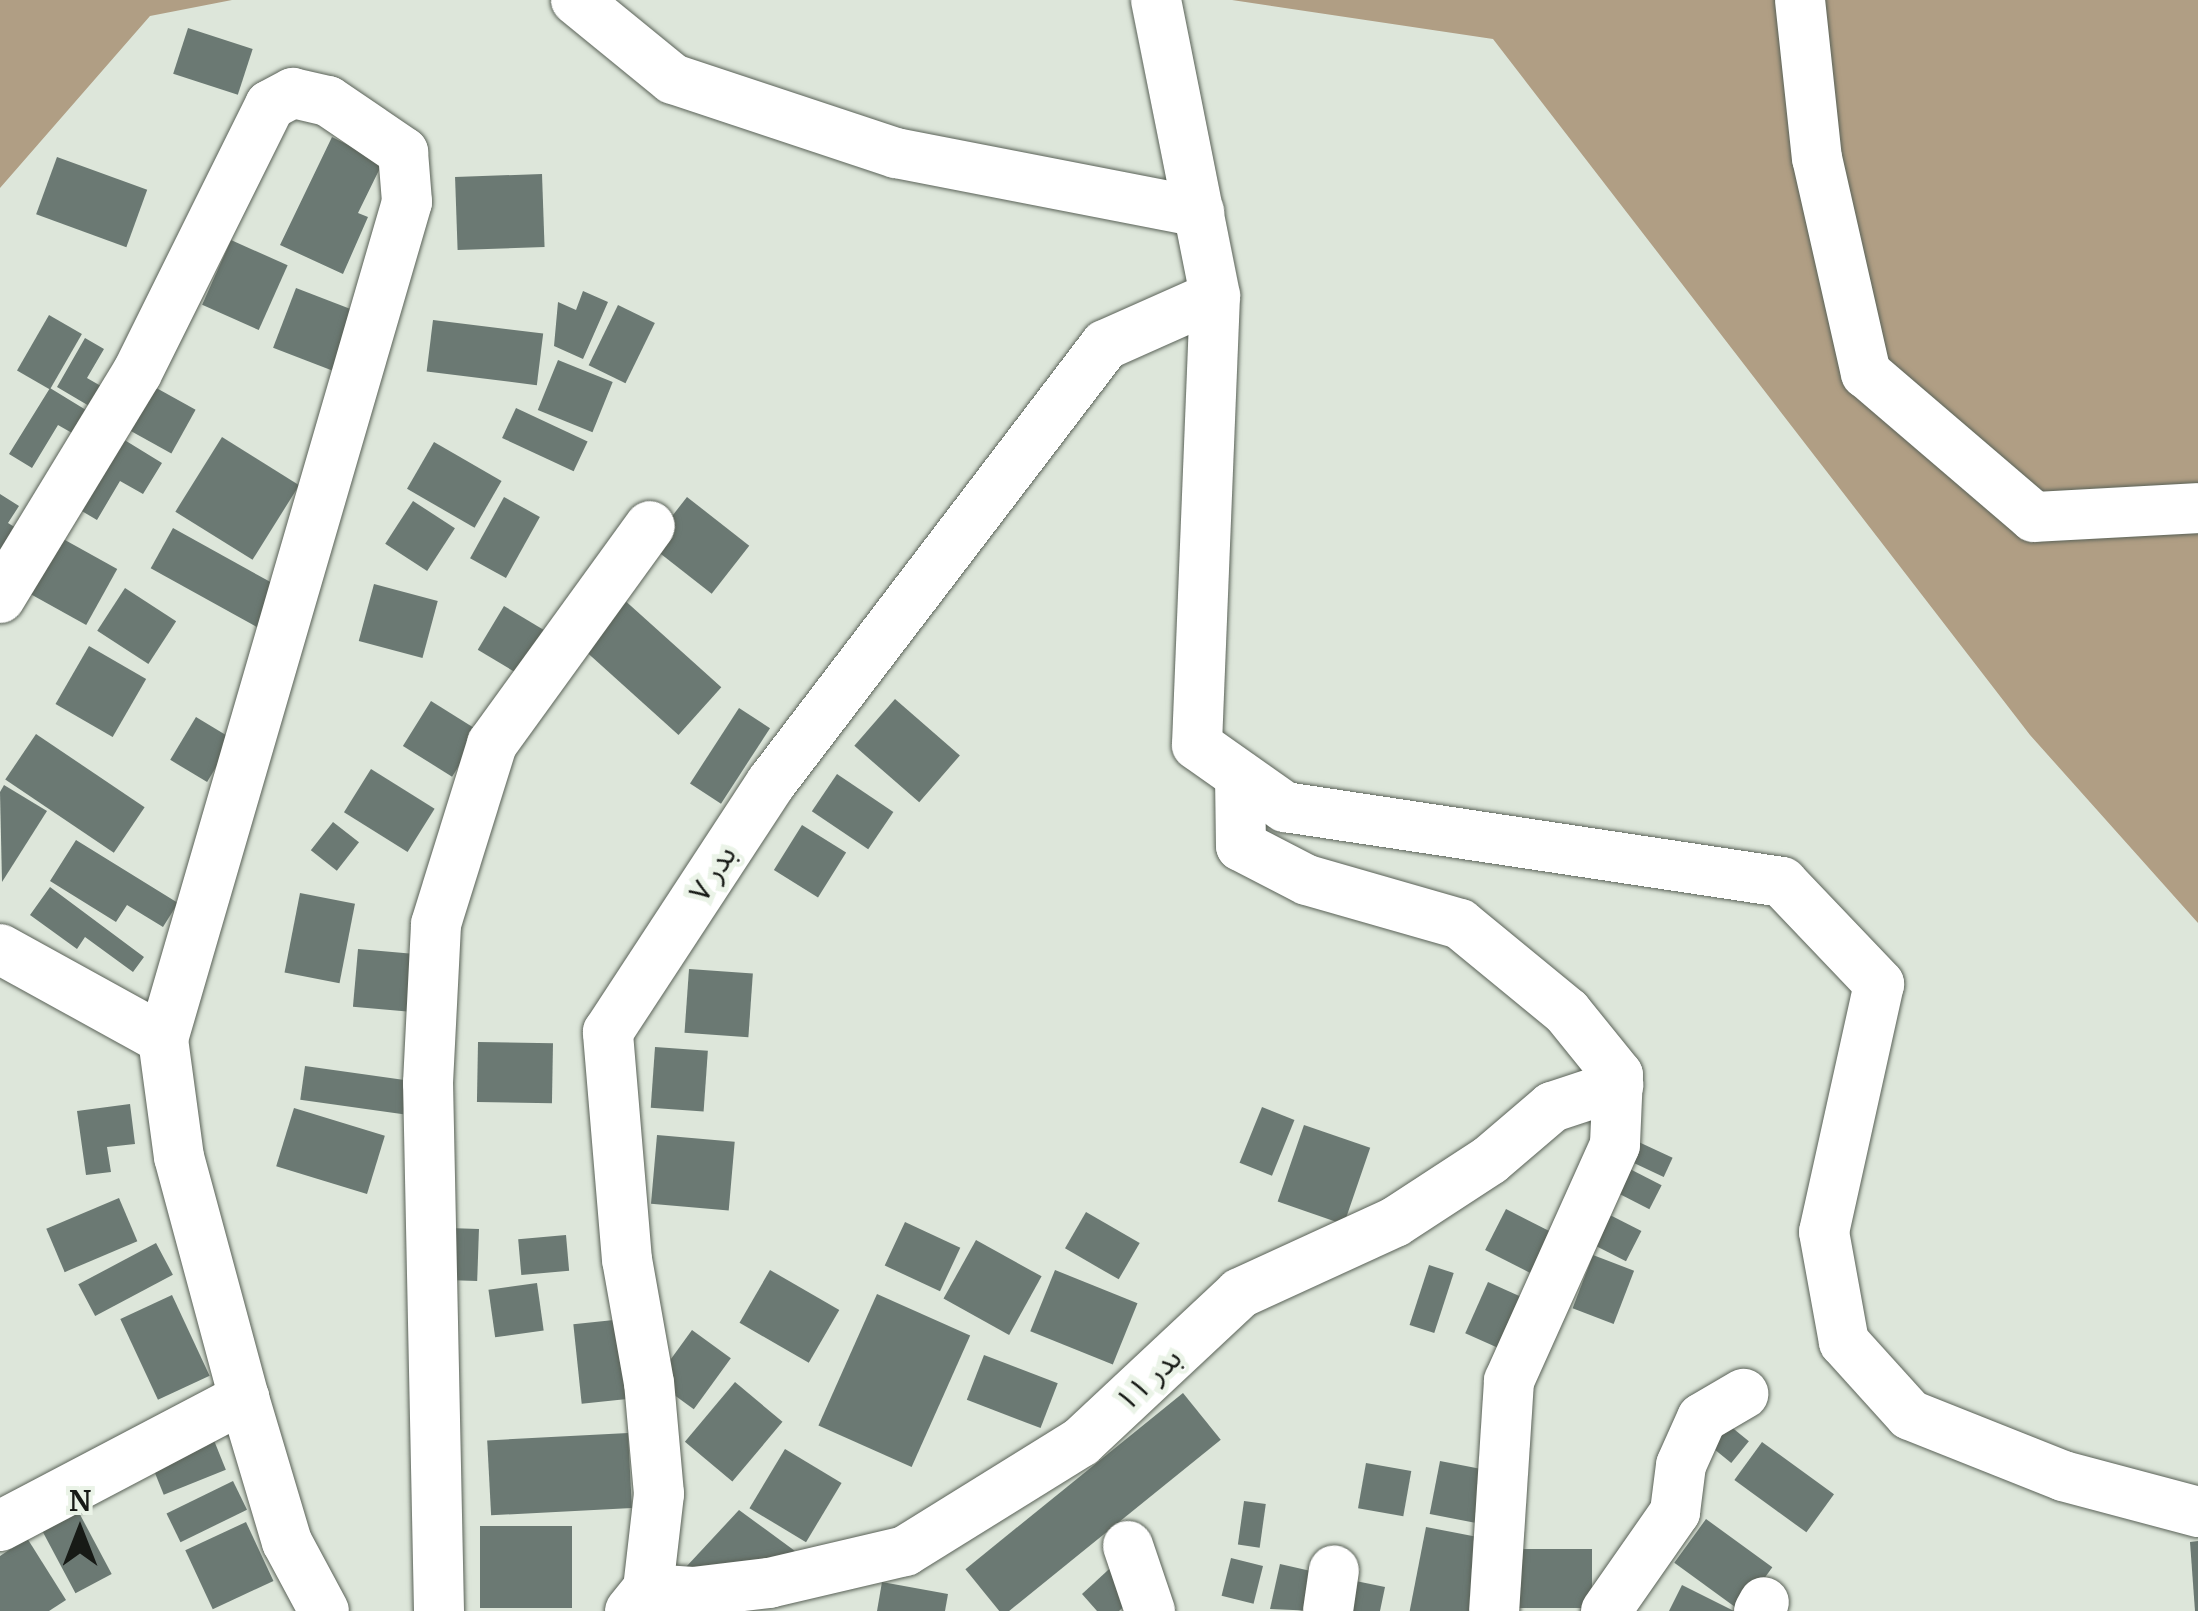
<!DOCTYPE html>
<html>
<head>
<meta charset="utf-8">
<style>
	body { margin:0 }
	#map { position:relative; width:2198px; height:1611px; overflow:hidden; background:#dde6da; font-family:Merriweather,"Noto Sans Arabic",serif }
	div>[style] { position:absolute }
	.forest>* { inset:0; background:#b09e84 }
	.building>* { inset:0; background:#6b7973; transform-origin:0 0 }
	.roads { filter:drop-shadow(0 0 2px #5a6258) drop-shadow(0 0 2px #5a6258) }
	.street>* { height:50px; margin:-25px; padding:0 25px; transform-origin:25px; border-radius:25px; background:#fff }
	span { translate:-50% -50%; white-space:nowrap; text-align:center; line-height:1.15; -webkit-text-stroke:10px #eaf3e7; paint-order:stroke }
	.street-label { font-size:30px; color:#171a16 }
	.north { position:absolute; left:30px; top:1481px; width:100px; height:100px; -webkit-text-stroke:8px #eaf3e7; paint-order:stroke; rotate:0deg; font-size:28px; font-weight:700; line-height:40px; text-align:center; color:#171a16 }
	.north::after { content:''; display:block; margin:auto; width:35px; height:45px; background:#171a16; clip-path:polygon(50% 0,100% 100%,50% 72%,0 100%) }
</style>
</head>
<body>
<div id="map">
	<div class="forest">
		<i style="clip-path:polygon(0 0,232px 0,150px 16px,0 188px)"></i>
		<i style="clip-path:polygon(1232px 0,2198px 0,2198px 923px,2030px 735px,1493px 39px)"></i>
	</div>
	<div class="building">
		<i style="left:188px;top:28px;width:68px;height:48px;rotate:18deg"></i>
		<i style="clip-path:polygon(332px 137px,383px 162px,358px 213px,368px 217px,343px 274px,280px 245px)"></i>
		<i style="left:57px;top:157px;width:96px;height:61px;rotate:20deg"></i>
		<i style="left:542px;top:174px;width:73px;height:87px;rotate:88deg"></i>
		<i style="left:231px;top:240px;width:62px;height:71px;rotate:24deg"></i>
		<i style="left:296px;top:288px;width:73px;height:64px;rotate:21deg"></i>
		<i style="clip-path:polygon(583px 291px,608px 302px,583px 359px,554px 346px,558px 302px,576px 310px)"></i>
		<i style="left:618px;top:305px;width:41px;height:67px;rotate:26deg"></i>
		<i style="left:49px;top:315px;width:38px;height:64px;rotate:30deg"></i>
		<i style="left:433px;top:320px;width:111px;height:52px;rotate:7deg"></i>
		<i style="clip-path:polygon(85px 338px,104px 349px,87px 378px,113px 393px,101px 413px,57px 387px)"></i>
		<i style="left:558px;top:360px;width:59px;height:54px;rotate:22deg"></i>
		<i style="left:151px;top:385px;width:51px;height:50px;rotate:29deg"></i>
		<i style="clip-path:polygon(50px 388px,99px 418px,86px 441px,58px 425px,32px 468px,9px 454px)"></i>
		<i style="left:516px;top:408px;width:79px;height:33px;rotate:25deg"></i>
		<i style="clip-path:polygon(118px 436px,162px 463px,143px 494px,120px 481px,97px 520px,75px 507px)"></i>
		<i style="left:222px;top:437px;width:91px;height:88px;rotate:32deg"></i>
		<i style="left:434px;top:442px;width:78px;height:54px;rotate:30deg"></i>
		<i style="clip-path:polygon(0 494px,19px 506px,8px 523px,29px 536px,0 572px)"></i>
		<i style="left:504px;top:497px;width:41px;height:70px;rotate:29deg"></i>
		<i style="left:687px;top:497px;width:79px;height:61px;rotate:38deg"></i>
		<i style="left:413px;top:501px;width:50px;height:51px;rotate:33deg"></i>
		<i style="left:173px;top:528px;width:124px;height:46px;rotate:29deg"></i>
		<i style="left:56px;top:535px;width:70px;height:64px;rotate:29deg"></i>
		<i style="left:374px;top:584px;width:66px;height:59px;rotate:15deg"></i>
		<i style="left:125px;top:588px;width:61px;height:51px;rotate:33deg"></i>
		<i style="left:621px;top:597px;width:135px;height:64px;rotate:42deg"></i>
		<i style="left:504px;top:606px;width:47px;height:51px;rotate:31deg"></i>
		<i style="left:89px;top:646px;width:66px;height:67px;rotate:30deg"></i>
		<i style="left:895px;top:699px;width:86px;height:62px;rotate:41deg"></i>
		<i style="left:431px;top:701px;width:58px;height:53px;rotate:32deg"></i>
		<i style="left:739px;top:708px;width:37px;height:90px;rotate:33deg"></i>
		<i style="left:196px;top:717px;width:43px;height:50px;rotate:31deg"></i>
		<i style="left:36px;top:734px;width:131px;height:55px;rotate:34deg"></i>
		<i style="left:371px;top:769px;width:75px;height:51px;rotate:32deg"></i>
		<i style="left:837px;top:774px;width:68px;height:45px;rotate:34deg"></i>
		<i style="clip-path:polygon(4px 785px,47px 811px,2px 882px,0 792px)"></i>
		<i style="left:333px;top:822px;width:33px;height:36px;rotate:38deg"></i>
		<i style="left:802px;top:825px;width:52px;height:53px;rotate:32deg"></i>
		<i style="clip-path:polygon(76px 840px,178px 903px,163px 927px,127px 905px,116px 922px,50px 881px)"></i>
		<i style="clip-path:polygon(50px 887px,144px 957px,133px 972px,85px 937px,77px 949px,30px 915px)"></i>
		<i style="left:300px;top:893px;width:56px;height:81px;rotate:11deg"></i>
		<i style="left:358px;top:949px;width:63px;height:58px;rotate:5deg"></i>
		<i style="left:689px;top:969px;width:64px;height:64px;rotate:4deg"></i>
		<i style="left:478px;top:1042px;width:75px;height:60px;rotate:1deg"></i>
		<i style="left:655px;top:1047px;width:53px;height:61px;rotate:4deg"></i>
		<i style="left:305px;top:1066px;width:104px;height:34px;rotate:8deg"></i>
		<i style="clip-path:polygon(130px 1104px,135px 1144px,107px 1147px,111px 1172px,86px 1175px,77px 1111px)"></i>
		<i style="left:1262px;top:1107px;width:35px;height:60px;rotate:22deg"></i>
		<i style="left:294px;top:1108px;width:95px;height:61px;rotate:17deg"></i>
		<i style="left:1304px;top:1125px;width:70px;height:81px;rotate:19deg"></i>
		<i style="left:657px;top:1135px;width:78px;height:69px;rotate:5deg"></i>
		<i style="left:1630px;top:1138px;width:47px;height:21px;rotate:25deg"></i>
		<i style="left:1626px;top:1167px;width:40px;height:27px;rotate:27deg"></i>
		<i style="left:119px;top:1198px;width:47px;height:79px;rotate:67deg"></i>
		<i style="left:1506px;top:1209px;width:54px;height:46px;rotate:27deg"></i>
		<i style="left:1086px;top:1212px;width:62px;height:42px;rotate:30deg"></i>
		<i style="left:1604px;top:1212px;width:42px;height:34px;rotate:27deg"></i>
		<i style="left:905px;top:1222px;width:61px;height:48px;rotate:25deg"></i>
		<i style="left:448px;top:1228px;width:31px;height:52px;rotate:2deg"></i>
		<i style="left:566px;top:1235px;width:36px;height:48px;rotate:85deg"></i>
		<i style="left:976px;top:1240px;width:75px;height:67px;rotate:29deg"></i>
		<i style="left:156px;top:1243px;width:36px;height:88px;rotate:62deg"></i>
		<i style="left:1593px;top:1255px;width:44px;height:57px;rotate:21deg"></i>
		<i style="left:1429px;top:1265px;width:26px;height:63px;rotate:18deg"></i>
		<i style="left:770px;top:1270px;width:80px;height:61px;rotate:30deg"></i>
		<i style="left:1055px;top:1270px;width:89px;height:66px;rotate:22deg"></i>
		<i style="left:1488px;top:1282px;width:43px;height:56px;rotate:24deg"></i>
		<i style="left:537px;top:1283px;width:48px;height:49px;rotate:82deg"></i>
		<i style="left:877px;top:1294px;width:102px;height:144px;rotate:24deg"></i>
		<i style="left:172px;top:1295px;width:89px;height:57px;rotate:65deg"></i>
		<i style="left:633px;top:1318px;width:80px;height:60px;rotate:84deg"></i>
		<i style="left:692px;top:1330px;width:48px;height:63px;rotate:36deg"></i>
		<i style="left:984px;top:1355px;width:79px;height:48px;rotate:21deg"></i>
		<i style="left:735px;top:1382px;width:62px;height:78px;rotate:40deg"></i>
		<i style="left:1183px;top:1393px;width:60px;height:280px;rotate:51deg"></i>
		<i style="left:1724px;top:1421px;width:32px;height:28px;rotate:39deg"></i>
		<i style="left:209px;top:1428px;width:45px;height:67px;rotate:68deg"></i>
		<i style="left:628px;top:1433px;width:75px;height:141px;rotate:87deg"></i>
		<i style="left:1762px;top:1442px;width:89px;height:47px;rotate:36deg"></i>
		<i style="left:785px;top:1449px;width:66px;height:69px;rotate:31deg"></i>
		<i style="left:1440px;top:1461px;width:46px;height:54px;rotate:11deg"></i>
		<i style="left:1366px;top:1463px;width:46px;height:46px;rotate:10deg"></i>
		<i style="left:233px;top:1481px;width:32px;height:74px;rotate:64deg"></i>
		<i style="left:1244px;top:1501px;width:22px;height:44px;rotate:8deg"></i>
		<i style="left:76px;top:1507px;width:76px;height:41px;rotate:62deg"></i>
		<i style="clip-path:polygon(739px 1510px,795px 1551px,757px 1575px,686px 1567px)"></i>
		<i style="left:1706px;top:1519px;width:82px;height:54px;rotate:36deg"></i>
		<i style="left:246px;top:1522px;width:65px;height:67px;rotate:65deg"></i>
		<i style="left:480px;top:1526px;width:92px;height:82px"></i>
		<i style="left:1426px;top:1527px;width:58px;height:86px;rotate:11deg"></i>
		<i style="clip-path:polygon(27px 1538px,66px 1600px,49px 1611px,0 1611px,0 1556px)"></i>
		<i style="clip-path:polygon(2198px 1541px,2198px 1611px,2195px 1611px,2190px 1542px)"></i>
		<i style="left:1514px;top:1549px;width:78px;height:59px"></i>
		<i style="left:1231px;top:1558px;width:33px;height:39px;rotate:14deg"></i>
		<i style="clip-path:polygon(1119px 1560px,1145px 1588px,1119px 1611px,1097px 1611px,1082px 1594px)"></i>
		<i style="clip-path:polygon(1280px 1564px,1324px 1574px,1316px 1611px,1270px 1609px)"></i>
		<i style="clip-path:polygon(1346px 1579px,1385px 1587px,1380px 1611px,1339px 1611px)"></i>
		<i style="clip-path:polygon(882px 1582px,948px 1594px,945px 1611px,877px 1611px)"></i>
		<i style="clip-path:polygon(1682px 1585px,1734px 1611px,1669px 1611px)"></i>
	</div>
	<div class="roads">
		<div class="street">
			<i style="left:576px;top:0;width:125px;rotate:39.2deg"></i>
			<i style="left:673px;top:79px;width:235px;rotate:18.4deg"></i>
			<i style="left:896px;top:153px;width:309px;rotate:11deg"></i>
			<i style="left:1156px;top:0;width:302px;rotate:78.7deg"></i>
			<i style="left:1215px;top:296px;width:449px;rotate:92.3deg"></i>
			<i style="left:1197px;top:745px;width:108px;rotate:35.2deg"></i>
			<i style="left:1285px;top:807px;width:503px;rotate:8.58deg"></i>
			<i style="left:1782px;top:882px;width:141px;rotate:46.4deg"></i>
			<i style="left:1879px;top:984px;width:254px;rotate:102.5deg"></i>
			<i style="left:1824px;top:1232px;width:112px;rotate:79.7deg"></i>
			<i style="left:1844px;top:1342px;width:98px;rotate:47.9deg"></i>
			<i style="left:1910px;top:1415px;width:165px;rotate:21.7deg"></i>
			<i style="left:2063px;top:1476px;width:140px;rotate:14.9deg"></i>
			<i style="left:1800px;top:0;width:159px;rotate:83.9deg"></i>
			<i style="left:1817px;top:158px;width:221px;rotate:77.2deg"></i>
			<i style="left:1866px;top:373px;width:221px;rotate:40.6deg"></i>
			<i style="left:2034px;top:517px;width:164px;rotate:-3.1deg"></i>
			<i style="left:0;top:598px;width:263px;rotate:-58.7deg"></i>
			<i style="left:137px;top:373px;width:299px;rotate:-63.6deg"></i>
			<i style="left:270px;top:105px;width:26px;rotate:-28deg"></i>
			<i style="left:293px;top:93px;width:36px;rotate:13deg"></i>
			<i style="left:328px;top:101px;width:91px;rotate:34.2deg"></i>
			<i style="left:403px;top:152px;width:50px;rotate:85.4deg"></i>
			<i style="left:407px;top:202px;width:872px;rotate:106.25deg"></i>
			<i style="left:163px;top:1039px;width:119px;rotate:82.3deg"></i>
			<i style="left:179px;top:1157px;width:250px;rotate:74.9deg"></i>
			<i style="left:244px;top:1398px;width:150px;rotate:73.4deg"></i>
			<i style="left:287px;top:1542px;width:78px;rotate:61.8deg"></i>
			<i style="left:1240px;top:776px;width:70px;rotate:89.2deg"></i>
			<i style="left:1241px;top:846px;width:74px;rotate:27.3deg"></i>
			<i style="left:1307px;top:880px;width:159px;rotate:16deg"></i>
			<i style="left:1460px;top:924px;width:139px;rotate:39.4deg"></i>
			<i style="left:1567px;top:1012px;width:81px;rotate:51deg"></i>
			<i style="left:1618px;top:1075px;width:70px;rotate:92.5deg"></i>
			<i style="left:1615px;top:1145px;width:259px;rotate:114.2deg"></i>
			<i style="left:1509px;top:1381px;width:230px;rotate:93.7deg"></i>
			<i style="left:0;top:949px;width:186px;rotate:28.9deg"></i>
			<i style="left:0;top:1526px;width:276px;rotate:-27.7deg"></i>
			<i style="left:1128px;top:1546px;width:69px;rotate:71.3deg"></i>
			<i style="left:648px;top:1589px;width:45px;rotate:3.8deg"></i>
			<i style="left:693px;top:1592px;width:77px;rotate:-6.8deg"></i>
			<i style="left:769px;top:1583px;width:140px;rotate:-13.2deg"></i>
			<i style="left:905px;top:1551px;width:207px;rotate:-31.8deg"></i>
			<i style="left:1081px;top:1442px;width:218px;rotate:-43.1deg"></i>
			<i style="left:1240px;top:1293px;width:170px;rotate:-24.6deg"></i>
			<i style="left:1395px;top:1222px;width:113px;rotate:-33.1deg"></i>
			<i style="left:1490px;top:1160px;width:82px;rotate:-40.5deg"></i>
			<i style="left:1552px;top:1107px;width:70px;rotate:-18.4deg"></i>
			<i style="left:439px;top:1611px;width:528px;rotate:-91.19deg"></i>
			<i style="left:428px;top:1083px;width:159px;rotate:-87.1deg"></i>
			<i style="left:436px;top:924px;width:189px;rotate:-72.7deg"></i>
			<i style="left:492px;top:744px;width:269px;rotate:-54.1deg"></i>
			<i style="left:630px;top:1611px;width:28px;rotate:-51deg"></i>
			<i style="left:648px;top:1589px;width:96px;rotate:-83.4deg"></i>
			<i style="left:659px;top:1494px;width:111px;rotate:-95.1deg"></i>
			<i style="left:649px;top:1383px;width:125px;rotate:-100.1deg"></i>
			<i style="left:627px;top:1260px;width:229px;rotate:-94.8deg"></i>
			<i style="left:608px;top:1032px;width:298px;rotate:-56.8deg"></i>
			<i style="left:771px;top:783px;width:551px;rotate:-52.67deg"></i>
			<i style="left:1105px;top:345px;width:120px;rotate:-24deg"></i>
			<i style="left:1328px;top:1611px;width:41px;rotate:-81.7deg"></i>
			<i style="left:1606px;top:1611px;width:121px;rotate:-55.1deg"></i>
			<i style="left:1675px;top:1512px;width:47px;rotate:-82.7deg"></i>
			<i style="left:1681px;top:1465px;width:51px;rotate:-65.9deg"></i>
			<i style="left:1702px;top:1418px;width:48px;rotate:-30.3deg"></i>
			<i style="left:1759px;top:1611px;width:10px;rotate:-61deg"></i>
		</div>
	</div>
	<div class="street-label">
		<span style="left:712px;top:873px;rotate:-57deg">بدر ۷</span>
		<span style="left:1148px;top:1379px;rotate:-43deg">بدر ۱۱</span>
	</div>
	<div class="north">N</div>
</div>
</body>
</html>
